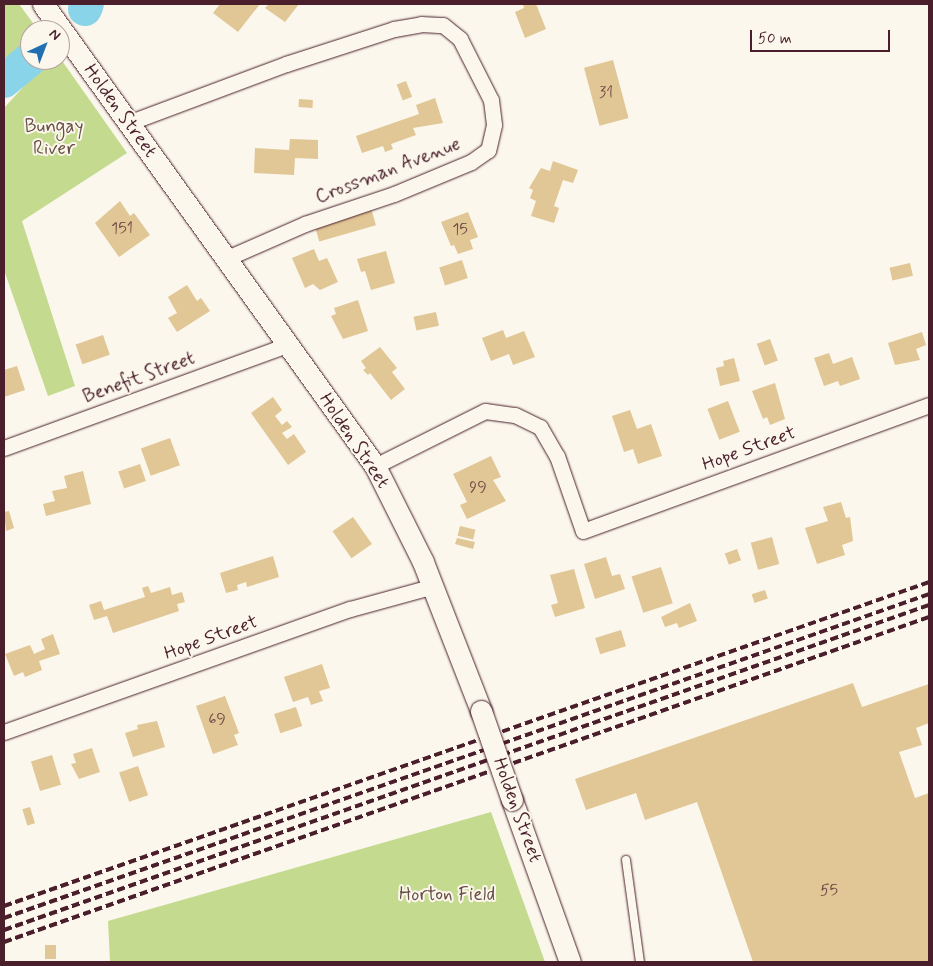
<!DOCTYPE html>
<html>
<head>
<meta charset="utf-8">
<style>
	body { margin:0 }
	#map { position:relative; width:933px; height:966px; overflow:hidden; background:#fbf7ec; font-family:Mynerve,sans-serif }
	div>[style] { position:absolute }
	.green>* { inset:0; background:#c3da8f }
	.river>* { height:34px; margin:-17px; padding:0 17px; transform-origin:17px; border-radius:17px; background:#8ad4ea }
	.building>* { inset:0; background:#e1c696; transform-origin:0 0 }
	.roads { filter:drop-shadow(0 0 1px #4a1f2b) drop-shadow(0 0 1px #4a1f2b) }
	.service>* { height:8px; margin:-4px; padding:0 4px; transform-origin:4px; border-radius:4px; background:#fbf7ec }
	.minor>* { height:15px; margin:-7.5px; padding:0 7.5px; transform-origin:7.5px; border-radius:7.5px; background:#fbf7ec }
	.secondary>* { height:21px; margin:-10.5px; padding:0 10.5px; transform-origin:10.5px; border-radius:10.5px; background:#fbf7ec }
	.rail>* { height:4px; margin-top:-2px; transform-origin:0; background:repeating-linear-gradient(90deg,#4a1f2b 0 8px,transparent 0 12px) }
	.bridges { filter:drop-shadow(0 0 1px #4a1f2b) drop-shadow(0 0 1px #4a1f2b) }
	.secondary-bridge>* { height:21px; margin:-10.5px; padding:0 10.5px; transform-origin:10.5px; border-radius:10.5px; background:#fbf7ec }
	span { translate:-50% -50%; white-space:nowrap; text-align:center; line-height:1.15; -webkit-text-stroke:4px #fbf7ec; paint-order:stroke }
	.number-label { font-size:16px; color:#704946 }
	.number-label span { -webkit-text-stroke-width:0 }
	.street-label { font-size:19px; color:#4a1f2b }
	.park-label { font-size:19px; color:#684e44 }
	.frame { position:absolute; inset:0; border:5px solid #4a1f2b; pointer-events:none }
	.north { position:absolute; left:20px; top:20px; width:50px; height:50px; box-sizing:border-box; background:#fbf7ec; border:1px solid #b4a19f; border-radius:50%; rotate:43deg; font-size:14px; font-weight:700; line-height:20px; text-align:center; color:#4a1f2b }
	.north::after { content:''; display:block; margin:auto; width:18px; height:22px; background:#1f6fb2; clip-path:polygon(50% 0,100% 100%,50% 72%,0 100%) }
	.scale { position:absolute; left:750px; top:30px; width:140px; height:22px; box-sizing:border-box; border:2px solid #4a1f2b; border-top:0; padding-left:6px; font-size:15px; line-height:18px; white-space:nowrap; color:#4a1f2b; -webkit-text-stroke:4px #fbf7ec; paint-order:stroke }
</style>
</head>
<body>
<div id="map">
	<div class="green">
		<i style="clip-path:polygon(4px 4px,19px 4px,38px 30px,30px 30px,30px 59px,4px 81px)"></i>
		<i style="clip-path:polygon(60px 58px,127px 153px,22px 221px,75px 386px,48px 396px,4px 270px,4px 108px,48px 60px)"></i>
		<i style="clip-path:polygon(491px 812px,545px 962px,110px 962px,108px 921px)"></i>
	</div>
	<div class="river">
		<i style="left:85px;top:9px;width:5px;rotate:-68deg"></i>
		<i style="left:4px;top:81px;width:34px;rotate:-40deg"></i>
	</div>
	<div class="building">
		<i style="clip-path:polygon(220px 4px,260px 4px,238px 32px,213px 13px)"></i>
		<i style="clip-path:polygon(269px 4px,299px 4px,285px 22px,265px 8px)"></i>
		<i style="clip-path:polygon(523px 4px,536px 4px,546px 29px,525px 38px,515px 12px,524px 8px)"></i>
		<i style="left:613px;top:60px;width:60px;height:30px;rotate:75deg"></i>
		<i style="left:406px;top:81px;width:17px;height:10px;rotate:69deg"></i>
		<i style="clip-path:polygon(435px 98px,443px 123px,413px 128px,416px 135px,391px 144px,393px 149px,385px 152px,383px 146px,362px 153px,356px 136px,419px 114px,416px 105px)"></i>
		<i style="left:299px;top:99px;width:14px;height:8px;rotate:4deg"></i>
		<i style="clip-path:polygon(290px 139px,318px 140px,318px 159px,295px 158px,294px 175px,254px 173px,255px 148px,289px 150px)"></i>
		<i style="clip-path:polygon(553px 161px,578px 170px,573px 183px,563px 180px,554px 206px,559px 208px,554px 223px,531px 216px,536px 201px,530px 198px,533px 190px,529px 188px,541px 168px,550px 171px)"></i>
		<i style="clip-path:polygon(120px 201px,130px 216px,134px 213px,150px 235px,119px 257px,95px 223px)"></i>
		<i style="left:371px;top:208px;width:18px;height:59px;rotate:74deg"></i>
		<i style="clip-path:polygon(468px 212px,478px 237px,470px 240px,473px 249px,458px 254px,454px 245px,451px 246px,441px 222px)"></i>
		<i style="clip-path:polygon(314px 249px,319px 261px,327px 258px,338px 282px,320px 290px,313px 284px,305px 288px,292px 258px)"></i>
		<i style="clip-path:polygon(386px 251px,395px 283px,371px 290px,365px 271px,361px 272px,357px 259px)"></i>
		<i style="left:462px;top:260px;width:19px;height:24px;rotate:72deg"></i>
		<i style="left:910px;top:263px;width:13px;height:21px;rotate:77deg"></i>
		<i style="clip-path:polygon(187px 285px,197px 301px,201px 298px,210px 311px,177px 332px,168px 318px,177px 313px,168px 297px)"></i>
		<i style="clip-path:polygon(358px 300px,368px 331px,343px 339px,331px 316px,336px 314px,334px 308px)"></i>
		<i style="left:436px;top:312px;width:14px;height:23px;rotate:78deg"></i>
		<i style="clip-path:polygon(503px 330px,506px 338px,524px 331px,535px 357px,513px 365px,509px 354px,491px 361px,482px 338px)"></i>
		<i style="clip-path:polygon(922px 332px,926px 345px,916px 349px,920px 360px,895px 365px,888px 343px)"></i>
		<i style="left:103px;top:335px;width:21px;height:29px;rotate:71deg"></i>
		<i style="left:770px;top:339px;width:23px;height:14px;rotate:70deg"></i>
		<i style="clip-path:polygon(380px 347px,397px 368px,392px 372px,405px 389px,391px 400px,370px 373px,368px 375px,363px 370px,366px 368px,361px 361px)"></i>
		<i style="clip-path:polygon(829px 353px,833px 364px,852px 357px,860px 379px,840px 386px,838px 381px,824px 386px,814px 358px)"></i>
		<i style="clip-path:polygon(734px 358px,740px 381px,720px 386px,716px 368px,724px 366px,723px 361px)"></i>
		<i style="clip-path:polygon(17px 366px,25px 390px,4px 397px,4px 370px)"></i>
		<i style="clip-path:polygon(775px 383px,785px 419px,770px 425px,767px 417px,763px 419px,752px 391px)"></i>
		<i style="clip-path:polygon(273px 397px,282px 410px,275px 416px,282px 425px,287px 421px,292px 427px,282px 433px,287px 439px,294px 434px,306px 452px,288px 465px,251px 413px)"></i>
		<i style="left:728px;top:401px;width:33px;height:22px;rotate:69deg"></i>
		<i style="clip-path:polygon(630px 410px,637px 429px,651px 424px,662px 456px,638px 464px,633px 449px,624px 452px,612px 416px)"></i>
		<i style="left:170px;top:438px;width:29px;height:31px;rotate:70deg"></i>
		<i style="clip-path:polygon(491px 456px,501px 477px,493px 480px,506px 501px,467px 519px,460px 505px,467px 502px,453px 474px)"></i>
		<i style="left:140px;top:464px;width:18px;height:23px;rotate:71deg"></i>
		<i style="clip-path:polygon(83px 471px,91px 504px,46px 516px,43px 504px,55px 501px,52px 491px,67px 488px,64px 476px)"></i>
		<i style="clip-path:polygon(841px 502px,846px 518px,850px 517px,853px 541px,842px 545px,845px 555px,817px 564px,805px 528px,828px 521px,823px 507px)"></i>
		<i style="clip-path:polygon(9px 511px,14px 528px,6px 531px,4px 512px)"></i>
		<i style="left:353px;top:517px;width:33px;height:25px;rotate:55deg"></i>
		<i style="left:460px;top:526px;width:16px;height:10px;rotate:14deg"></i>
		<i style="left:772px;top:537px;width:28px;height:22px;rotate:75deg"></i>
		<i style="clip-path:polygon(457px 538px,475px 542px,473px 549px,455px 544px)"></i>
		<i style="left:737px;top:549px;width:12px;height:13px;rotate:70deg"></i>
		<i style="clip-path:polygon(273px 556px,279px 577px,247px 587px,246px 582px,237px 585px,238px 590px,226px 593px,220px 573px)"></i>
		<i style="clip-path:polygon(606px 557px,612px 576px,620px 574px,625px 589px,595px 599px,584px 564px)"></i>
		<i style="left:661px;top:567px;width:38px;height:31px;rotate:72deg"></i>
		<i style="clip-path:polygon(574px 569px,585px 608px,555px 617px,551px 605px,558px 603px,550px 575px)"></i>
		<i style="clip-path:polygon(148px 586px,151px 593px,170px 587px,172px 595px,182px 592px,185px 602px,177px 604px,179px 611px,113px 633px,107px 616px,94px 620px,89px 605px,101px 601px,104px 610px,145px 597px,142px 588px)"></i>
		<i style="left:765px;top:590px;width:9px;height:14px;rotate:72deg"></i>
		<i style="clip-path:polygon(690px 603px,697px 621px,679px 628px,677px 623px,665px 627px,661px 617px)"></i>
		<i style="left:621px;top:630px;width:17px;height:27px;rotate:73deg"></i>
		<i style="clip-path:polygon(53px 634px,60px 654px,39px 661px,42px 670px,25px 677px,23px 672px,14px 676px,5px 654px,30px 645px,34px 654px,45px 649px,41px 639px)"></i>
		<i style="clip-path:polygon(322px 664px,330px 688px,319px 691px,323px 701px,311px 705px,308px 697px,293px 702px,284px 677px)"></i>
		<i style="clip-path:polygon(853px 683px,862px 707px,929px 684px,929px 723px,916px 728px,922px 745px,899px 752px,915px 798px,929px 793px,929px 962px,753px 962px,697px 802px,645px 820px,636px 793px,586px 810px,575px 779px)"></i>
		<i style="clip-path:polygon(225px 696px,239px 733px,234px 735px,238px 745px,213px 754px,196px 706px)"></i>
		<i style="left:296px;top:707px;width:20px;height:23px;rotate:72deg"></i>
		<i style="clip-path:polygon(157px 721px,165px 747px,133px 757px,125px 733px,138px 729px,137px 725px)"></i>
		<i style="clip-path:polygon(92px 748px,100px 772px,79px 779px,71px 764px,76px 763px,73px 754px)"></i>
		<i style="left:52px;top:755px;width:31px;height:22px;rotate:73deg"></i>
		<i style="left:138px;top:766px;width:31px;height:20px;rotate:71deg"></i>
		<i style="left:30px;top:807px;width:17px;height:8px;rotate:73deg"></i>
		<i style="left:45px;top:945px;width:11px;height:14px"></i>
	</div>
	<div class="roads">
		<div class="service">
			<i style="left:626px;top:860px;width:103px;rotate:82.2deg"></i>
		</div>
		<div class="minor">
			<i style="left:128px;top:123px;width:169px;rotate:-20.5deg"></i>
			<i style="left:286px;top:64px;width:114px;rotate:-18deg"></i>
			<i style="left:394px;top:29px;width:27px;rotate:-10deg"></i>
			<i style="left:421px;top:24px;width:22px;rotate:3deg"></i>
			<i style="left:443px;top:25px;width:22px;rotate:39deg"></i>
			<i style="left:460px;top:39px;width:68px;rotate:63.1deg"></i>
			<i style="left:491px;top:100px;width:25px;rotate:83deg"></i>
			<i style="left:494px;top:125px;width:26px;rotate:103deg"></i>
			<i style="left:488px;top:150px;width:21px;rotate:145deg"></i>
			<i style="left:471px;top:162px;width:83px;rotate:157.4deg"></i>
			<i style="left:394px;top:194px;width:94px;rotate:161.4deg"></i>
			<i style="left:305px;top:224px;width:87px;rotate:156.4deg"></i>
			<i style="left:4px;top:448px;width:301px;rotate:-20deg"></i>
			<i style="left:375px;top:466px;width:123px;rotate:-26.6deg"></i>
			<i style="left:485px;top:411px;width:30px;rotate:8deg"></i>
			<i style="left:515px;top:415px;width:28px;rotate:26deg"></i>
			<i style="left:540px;top:427px;width:34px;rotate:60deg"></i>
			<i style="left:557px;top:456px;width:79px;rotate:70.9deg"></i>
			<i style="left:583px;top:531px;width:368px;rotate:-20deg"></i>
			<i style="left:4px;top:732px;width:367px;rotate:-19.6deg"></i>
			<i style="left:350px;top:609px;width:87px;rotate:-15.3deg"></i>
		</div>
		<div class="secondary">
			<i style="left:43px;top:4px;width:569px;rotate:54.3deg"></i>
			<i style="left:375px;top:466px;width:107px;rotate:63.4deg"></i>
			<i style="left:423px;top:562px;width:160px;rotate:68.7deg"></i>
			<i style="left:512px;top:800px;width:172px;rotate:70.3deg"></i>
		</div>
	</div>
	<div class="rail">
		<i style="left:4px;top:906px;width:980px;rotate:-19.3deg"></i>
		<i style="left:4px;top:918px;width:980px;rotate:-19.3deg"></i>
		<i style="left:4px;top:930px;width:980px;rotate:-19.36deg"></i>
		<i style="left:4px;top:942px;width:980px;rotate:-19.36deg"></i>
	</div>
	<div class="bridges">
		<div class="secondary-bridge">
			<i style="left:481px;top:711px;width:94px;rotate:70.8deg"></i>
		</div>
	</div>
	<div class="number-label">
		<span style="left:606px;top:93px">31</span>
		<span style="left:122px;top:229px">151</span>
		<span style="left:460px;top:230px">15</span>
		<span style="left:478px;top:488px">99</span>
		<span style="left:217px;top:720px">69</span>
		<span style="left:829px;top:891px">55</span>
	</div>
	<div class="street-label">
		<span style="left:120px;top:111px;rotate:54deg">Holden Street</span>
		<span style="left:388px;top:171px;rotate:-21deg">Crossman Avenue</span>
		<span style="left:139px;top:378px;rotate:-20deg">Benefit Street</span>
		<span style="left:354px;top:441px;rotate:56deg">Holden Street</span>
		<span style="left:749px;top:449px;rotate:-20deg">Hope Street</span>
		<span style="left:211px;top:638px;rotate:-20deg">Hope Street</span>
		<span style="left:517px;top:810px;rotate:70deg">Holden Street</span>
	</div>
	<div class="park-label">
		<span style="left:54px;top:138px">Bungay<br>River</span>
		<span style="left:447px;top:895px">Horton Field</span>
	</div>
	<div class="frame"></div>
	<div class="north">N</div>
	<div class="scale">50 m</div>
</div>
</body>
</html>
